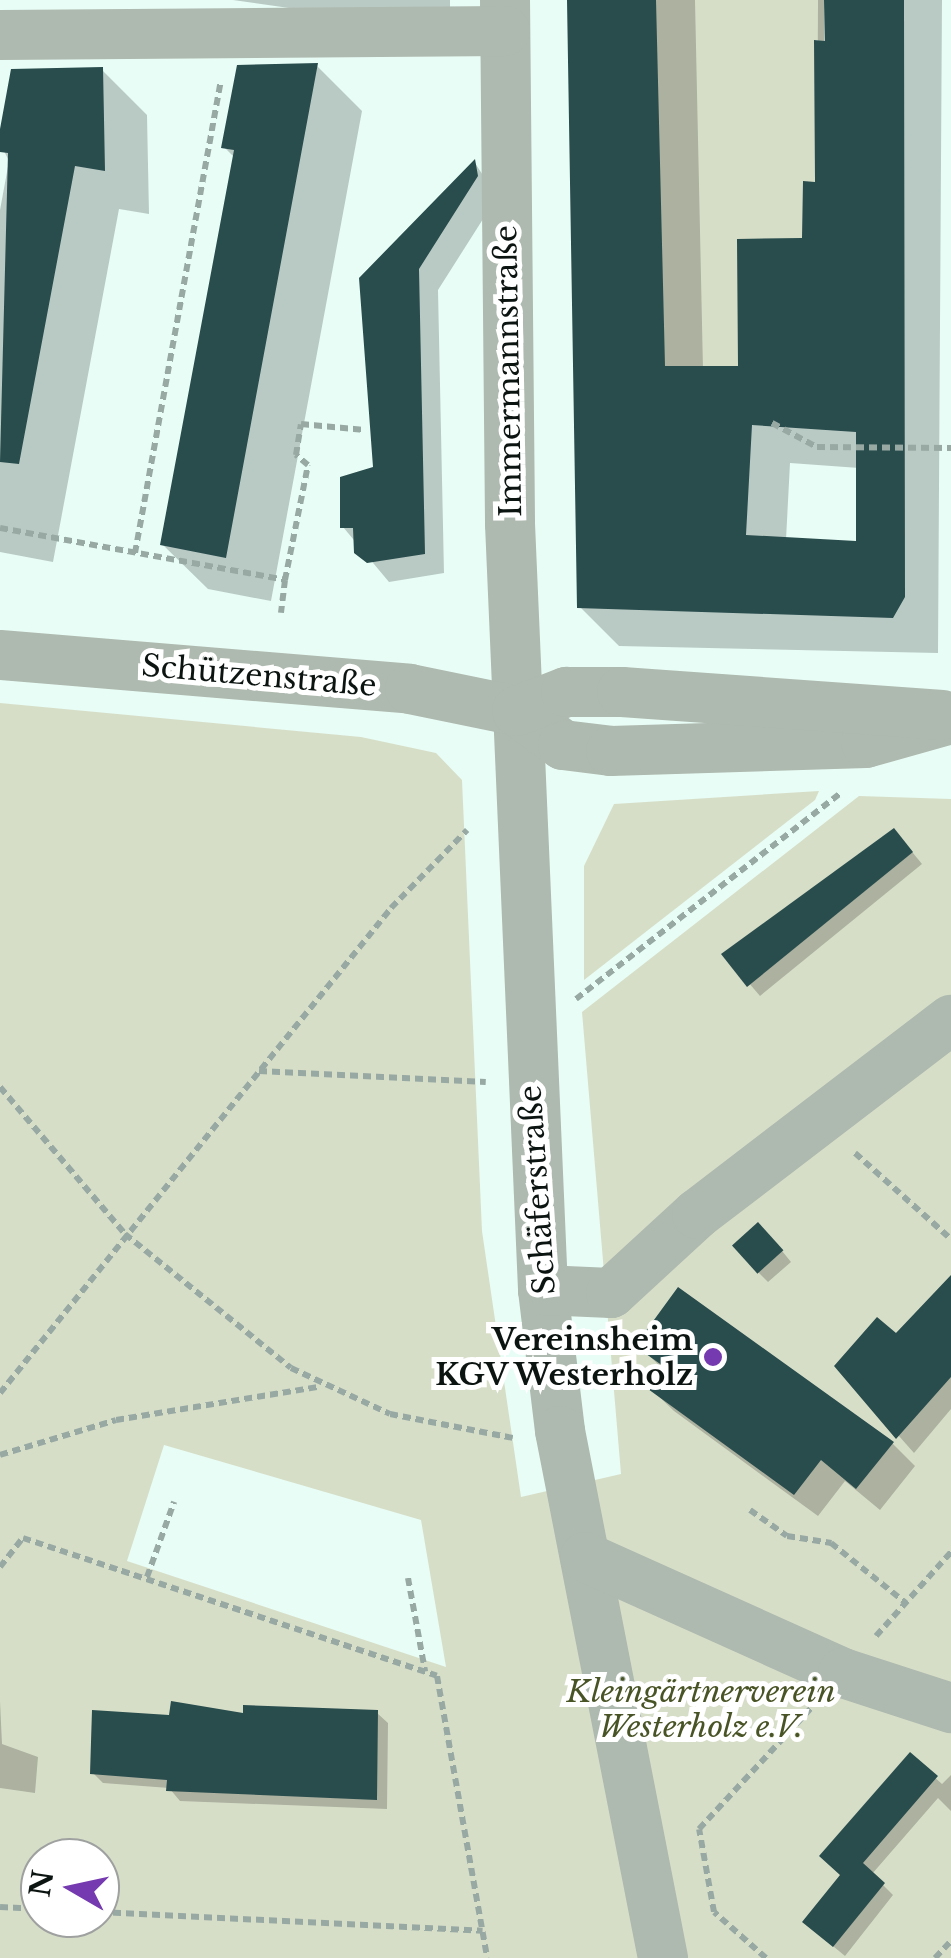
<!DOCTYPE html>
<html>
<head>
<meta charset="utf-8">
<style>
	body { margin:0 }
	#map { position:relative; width:951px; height:1958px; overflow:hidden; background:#e8fdf6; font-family:"Libre Baskerville",serif }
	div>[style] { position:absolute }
	.green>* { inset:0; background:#d7dec8 }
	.shadow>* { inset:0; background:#0003 }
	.building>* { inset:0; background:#294c4d; transform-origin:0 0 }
	.path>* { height:6px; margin-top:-3px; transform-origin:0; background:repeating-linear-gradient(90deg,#98a9a4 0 8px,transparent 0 13px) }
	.minor>* { height:50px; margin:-25px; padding:0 25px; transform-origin:25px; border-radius:25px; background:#aeb9af }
	.dots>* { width:28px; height:28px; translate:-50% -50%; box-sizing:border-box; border:5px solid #fff; border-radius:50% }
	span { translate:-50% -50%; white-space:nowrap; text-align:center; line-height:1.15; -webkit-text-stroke:10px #fff; paint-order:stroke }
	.street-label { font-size:30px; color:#0c1412 }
	.poi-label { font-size:30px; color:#0c1412; font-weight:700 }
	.right { translate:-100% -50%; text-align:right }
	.park-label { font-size:30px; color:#495426; font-style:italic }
	.north { position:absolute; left:20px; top:1838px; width:100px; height:100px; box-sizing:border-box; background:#fff; border:2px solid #9ea1a0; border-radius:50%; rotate:279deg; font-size:28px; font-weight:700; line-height:40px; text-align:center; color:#0c1412 }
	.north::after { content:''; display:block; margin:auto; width:35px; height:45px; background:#753aaf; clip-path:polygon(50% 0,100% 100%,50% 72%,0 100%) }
</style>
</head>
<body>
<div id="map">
	<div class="green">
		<i style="clip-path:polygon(656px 0,824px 0,824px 41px,815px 40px,823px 217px,738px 366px,657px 367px)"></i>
		<i style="clip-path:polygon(evenodd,0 703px,361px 737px,436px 753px,462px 780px,482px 1231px,521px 1497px,621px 1474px,582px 1012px,859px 796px,951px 799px,951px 1958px,0 1958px,0 703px,164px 1445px,421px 1520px,446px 1667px,127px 1561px,164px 1445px,0 703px,40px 1858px,100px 1858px,100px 1918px,40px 1918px,40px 1858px)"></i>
		<i style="clip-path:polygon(819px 791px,815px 800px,584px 980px,584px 866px,614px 804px)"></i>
	</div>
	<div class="shadow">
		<i style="clip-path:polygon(233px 0,450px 0,450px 7px,296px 9px)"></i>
		<i style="clip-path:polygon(evenodd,569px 0,695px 0,703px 369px,741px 369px,804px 240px,817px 185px,818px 0,942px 0,938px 653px,619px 646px,580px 607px,569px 0,790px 463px,859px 468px,858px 544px,786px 540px,790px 463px)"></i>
		<i style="clip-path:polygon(317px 66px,362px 111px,271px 601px,208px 589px,163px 545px,235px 158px,224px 147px)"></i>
		<i style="clip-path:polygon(102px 70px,147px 115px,149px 214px,119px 209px,53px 562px,0 552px,0 210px,9px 161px,0 143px)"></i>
		<i style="clip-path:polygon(475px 163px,497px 197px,438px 290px,444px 573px,389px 582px,343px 527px,376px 469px,361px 279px)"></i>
		<i style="clip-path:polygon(904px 842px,922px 864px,760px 996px,724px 954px)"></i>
		<i style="clip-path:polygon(769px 1235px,791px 1262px,768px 1282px,758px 1272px)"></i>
		<i style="clip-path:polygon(951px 1302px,951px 1409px,914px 1453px,837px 1366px)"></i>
		<i style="clip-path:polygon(639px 1346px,892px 1443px,915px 1466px,880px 1510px,845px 1481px,818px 1516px,674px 1411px,651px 1389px,664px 1370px)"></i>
		<i style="clip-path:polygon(0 1701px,2px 1744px,38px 1757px,35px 1793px,0 1788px)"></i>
		<i style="clip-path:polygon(377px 1713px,388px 1723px,387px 1809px,180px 1801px,169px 1788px,103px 1783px,93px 1773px,245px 1715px)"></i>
		<i style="clip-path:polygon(910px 1755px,942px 1784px,951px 1775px,951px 1811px,938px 1798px,872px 1874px,893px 1895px,845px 1956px,816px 1932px)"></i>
	</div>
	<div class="building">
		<i style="clip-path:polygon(evenodd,567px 0,656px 0,665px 366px,738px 366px,737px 239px,802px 238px,803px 181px,815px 182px,814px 40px,825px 41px,824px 0,904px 0,905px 597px,893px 618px,577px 608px,567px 0,752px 425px,856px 432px,856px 541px,746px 535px,752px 425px)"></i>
		<i style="clip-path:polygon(318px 63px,226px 558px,160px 545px,234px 150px,221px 148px,237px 65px)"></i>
		<i style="clip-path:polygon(103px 67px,105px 171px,75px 166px,19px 464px,0 462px,8px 153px,0 152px,0 129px,11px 69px)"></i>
		<i style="clip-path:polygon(475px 159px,478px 176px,419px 269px,425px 554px,367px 563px,354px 553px,353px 528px,340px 528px,340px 477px,373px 467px,359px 278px)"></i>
		<i style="clip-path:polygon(894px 828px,913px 852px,747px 987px,721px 954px)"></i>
		<i style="left:758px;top:1222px;width:38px;height:35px;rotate:48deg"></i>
		<i style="clip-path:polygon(951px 1275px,951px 1377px,896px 1439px,834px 1366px,877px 1317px,896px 1333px)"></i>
		<i style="clip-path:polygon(678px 1287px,894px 1442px,856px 1489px,821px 1460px,794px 1495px,648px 1389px,663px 1366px,635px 1346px)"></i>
		<i style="clip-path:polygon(171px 1701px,243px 1713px,243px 1705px,378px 1710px,377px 1800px,166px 1791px,167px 1780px,90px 1774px,92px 1710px,169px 1715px)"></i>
		<i style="clip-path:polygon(910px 1752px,938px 1776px,863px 1863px,885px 1883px,833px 1947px,802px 1922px,840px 1875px,819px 1856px)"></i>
	</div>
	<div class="path">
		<i style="left:772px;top:423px;width:51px;rotate:28.1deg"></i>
		<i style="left:817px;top:447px;width:134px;rotate:0.4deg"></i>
		<i style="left:0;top:528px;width:290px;rotate:10.3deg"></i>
		<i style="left:285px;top:580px;width:33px;rotate:97deg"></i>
		<i style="left:135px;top:553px;width:479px;rotate:-79.7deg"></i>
		<i style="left:285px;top:580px;width:117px;rotate:-78.7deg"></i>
		<i style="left:308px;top:465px;width:16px;rotate:-140deg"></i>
		<i style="left:296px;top:455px;width:31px;rotate:-81deg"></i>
		<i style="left:301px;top:424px;width:64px;rotate:5.4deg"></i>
		<i style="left:576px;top:999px;width:336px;rotate:-37.9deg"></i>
		<i style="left:259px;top:1071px;width:227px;rotate:2.8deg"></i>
		<i style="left:0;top:1087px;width:193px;rotate:49.6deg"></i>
		<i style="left:125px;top:1234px;width:213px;rotate:38.9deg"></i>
		<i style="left:291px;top:1368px;width:109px;rotate:24.9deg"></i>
		<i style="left:390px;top:1414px;width:125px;rotate:11deg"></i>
		<i style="left:855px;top:1153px;width:129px;rotate:41.9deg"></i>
		<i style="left:0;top:1393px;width:623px;rotate:-51.12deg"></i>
		<i style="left:391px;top:908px;width:109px;rotate:-45.7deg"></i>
		<i style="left:0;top:1455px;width:121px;rotate:-16.8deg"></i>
		<i style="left:116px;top:1420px;width:205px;rotate:-9.3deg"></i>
		<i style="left:750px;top:1510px;width:45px;rotate:35.1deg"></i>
		<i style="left:787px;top:1536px;width:45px;rotate:9deg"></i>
		<i style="left:831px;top:1543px;width:96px;rotate:38.7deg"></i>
		<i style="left:0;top:1567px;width:37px;rotate:-52deg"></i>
		<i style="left:23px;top:1538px;width:436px;rotate:18.4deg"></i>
		<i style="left:437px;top:1676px;width:286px;rotate:79.9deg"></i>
		<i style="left:147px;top:1577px;width:80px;rotate:-70.2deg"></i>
		<i style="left:408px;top:1578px;width:95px;rotate:79.6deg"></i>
		<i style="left:876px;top:1636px;width:113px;rotate:-48.2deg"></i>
		<i style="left:0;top:1907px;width:40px;rotate:2.9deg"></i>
		<i style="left:100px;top:1912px;width:383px;rotate:2.8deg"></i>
		<i style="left:766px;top:1958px;width:69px;rotate:-138.5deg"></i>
		<i style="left:714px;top:1912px;width:84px;rotate:-100.2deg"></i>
		<i style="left:699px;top:1829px;width:165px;rotate:-47.2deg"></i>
		<i style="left:935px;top:1958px;width:23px;rotate:-47deg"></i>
	</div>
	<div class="minor">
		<i style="left:505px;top:0;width:524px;rotate:89.45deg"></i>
		<i style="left:510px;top:524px;width:767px;rotate:87.53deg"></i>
		<i style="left:543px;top:1290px;width:142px;rotate:83.1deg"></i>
		<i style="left:560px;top:1431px;width:537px;rotate:78.94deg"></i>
		<i style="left:0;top:35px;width:505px;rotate:-0.45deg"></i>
		<i style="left:0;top:655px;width:411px;rotate:4.7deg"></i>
		<i style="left:410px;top:689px;width:109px;rotate:11.6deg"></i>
		<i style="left:517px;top:711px;width:57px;rotate:36.5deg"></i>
		<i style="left:563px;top:745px;width:48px;rotate:7.1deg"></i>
		<i style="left:611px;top:751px;width:255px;rotate:-1.8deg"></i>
		<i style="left:866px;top:743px;width:88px;rotate:-15.8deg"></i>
		<i style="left:517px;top:711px;width:53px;rotate:-21.2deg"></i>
		<i style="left:566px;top:692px;width:56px"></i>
		<i style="left:622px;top:692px;width:321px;rotate:4.1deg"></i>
		<i style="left:543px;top:1290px;width:68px;rotate:2.5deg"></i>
		<i style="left:611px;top:1293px;width:117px;rotate:-42.6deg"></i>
		<i style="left:697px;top:1214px;width:320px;rotate:-37.4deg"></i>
		<i style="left:585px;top:1557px;width:283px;rotate:24.2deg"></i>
		<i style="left:843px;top:1673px;width:114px;rotate:18deg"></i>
	</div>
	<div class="dots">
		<i style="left:713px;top:1357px;background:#753aaf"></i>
	</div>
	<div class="street-label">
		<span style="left:509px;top:371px;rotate:-91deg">Immermannstraße</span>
		<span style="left:259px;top:676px;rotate:5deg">Schützenstraße</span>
		<span style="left:538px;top:1190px;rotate:-94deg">Schäferstraße</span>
	</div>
	<div class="poi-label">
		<span class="right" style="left:693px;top:1357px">Vereinsheim<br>KGV Westerholz</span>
	</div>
	<div class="park-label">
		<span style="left:701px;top:1709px">Kleingärtnerverein<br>Westerholz e.V.</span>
	</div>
	<div class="north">N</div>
</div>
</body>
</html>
